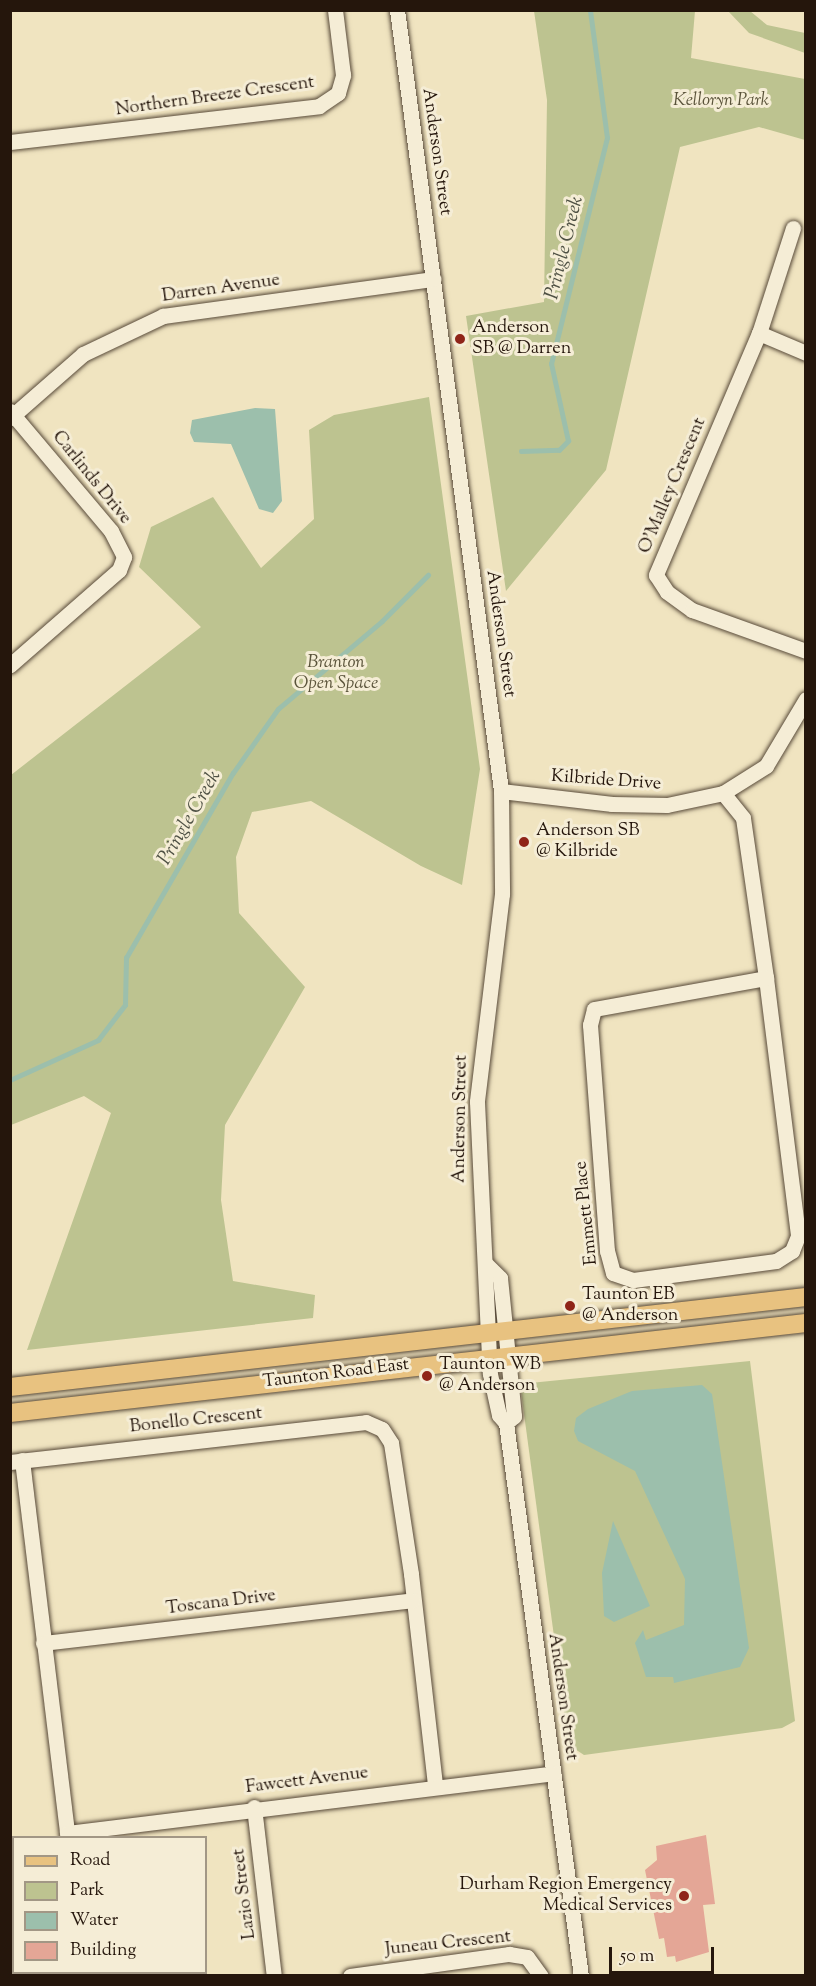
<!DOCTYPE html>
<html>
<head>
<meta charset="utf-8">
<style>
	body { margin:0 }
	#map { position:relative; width:816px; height:1986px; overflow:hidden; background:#f0e4c0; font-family:"Sorts Mill Goudy",serif }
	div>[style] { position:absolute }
	.green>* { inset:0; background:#bdc390 }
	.water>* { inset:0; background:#9cbfac }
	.stream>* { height:4.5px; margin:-2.25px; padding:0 2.25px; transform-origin:2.25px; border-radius:2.25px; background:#9cbfac }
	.building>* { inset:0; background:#e4a696 }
	.roads { filter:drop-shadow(0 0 2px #584a39) drop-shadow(0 0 2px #584a39) }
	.minor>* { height:15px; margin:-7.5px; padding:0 7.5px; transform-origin:7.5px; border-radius:7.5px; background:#f5edd6 }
	.major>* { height:18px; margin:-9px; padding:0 9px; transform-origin:9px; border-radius:9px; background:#e8c280 }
	.dots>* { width:16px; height:16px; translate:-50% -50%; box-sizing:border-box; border:3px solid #f5edd6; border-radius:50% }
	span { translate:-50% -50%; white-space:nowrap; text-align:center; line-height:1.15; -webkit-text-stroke:6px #f5edd6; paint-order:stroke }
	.street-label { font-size:18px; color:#25160c }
	.park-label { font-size:18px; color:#5a533a; font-style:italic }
	.poi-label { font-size:18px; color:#25160c }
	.left { translate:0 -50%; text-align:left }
	.right { translate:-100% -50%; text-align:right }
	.water-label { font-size:20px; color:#4f5144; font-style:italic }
	.frame { position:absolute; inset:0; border:12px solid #25160c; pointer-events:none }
	.legend { position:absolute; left:12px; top:1836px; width:195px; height:138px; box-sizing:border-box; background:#f5edd6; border:2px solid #a29785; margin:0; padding:8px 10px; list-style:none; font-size:18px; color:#25160c }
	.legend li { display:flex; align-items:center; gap:12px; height:30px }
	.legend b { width:30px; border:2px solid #a29785 }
	.scale { position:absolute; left:609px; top:1947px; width:105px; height:27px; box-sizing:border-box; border:3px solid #25160c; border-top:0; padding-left:8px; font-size:18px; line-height:21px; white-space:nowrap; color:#25160c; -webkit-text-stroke:4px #f5edd6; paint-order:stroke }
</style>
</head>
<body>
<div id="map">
	<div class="green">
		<i style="clip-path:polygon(534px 11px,695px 11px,691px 58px,805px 79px,805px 140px,759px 127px,680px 147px,606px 470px,506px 591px,466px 316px,544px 302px,547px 100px)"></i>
		<i style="clip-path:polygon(728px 11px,750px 11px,767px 25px,805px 33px,805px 53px,749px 33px)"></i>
		<i style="clip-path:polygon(429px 397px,480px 769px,462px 885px,421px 866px,311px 801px,252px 812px,236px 857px,239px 913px,305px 987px,225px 1125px,221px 1200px,233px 1281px,315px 1295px,313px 1318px,27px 1350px,111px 1113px,84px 1096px,11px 1125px,11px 775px,201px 627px,139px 567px,151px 527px,213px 497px,261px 568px,314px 519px,309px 430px,334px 415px)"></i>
		<i style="clip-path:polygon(750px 1361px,795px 1721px,782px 1728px,584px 1755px,572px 1747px,567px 1733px,520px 1384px)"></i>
	</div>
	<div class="water">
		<i style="clip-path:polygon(255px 408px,275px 409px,282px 501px,273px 513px,259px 509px,231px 444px,194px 442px,190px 433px,192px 420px)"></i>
		<i style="clip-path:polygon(702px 1385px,712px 1394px,749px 1648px,740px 1667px,674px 1683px,673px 1677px,646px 1677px,635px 1643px,643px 1630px,646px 1640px,684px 1625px,685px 1579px,635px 1471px,578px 1441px,574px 1431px,576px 1418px,588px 1409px,632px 1391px)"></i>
		<i style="clip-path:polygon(613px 1521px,650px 1606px,614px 1622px,604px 1616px,602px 1573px)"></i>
	</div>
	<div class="stream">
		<i style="left:521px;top:451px;width:38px;rotate:-2deg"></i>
		<i style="left:559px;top:450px;width:13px;rotate:-45deg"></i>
		<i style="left:568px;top:441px;width:79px;rotate:-102.4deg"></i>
		<i style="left:551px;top:364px;width:233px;rotate:-76.1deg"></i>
		<i style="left:607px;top:138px;width:129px;rotate:-97.6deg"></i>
		<i style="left:10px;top:1080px;width:97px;rotate:-24.4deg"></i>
		<i style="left:98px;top:1040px;width:44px;rotate:-52.4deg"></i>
		<i style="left:125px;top:1005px;width:47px;rotate:-88.8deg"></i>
		<i style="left:126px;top:958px;width:214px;rotate:-60deg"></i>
		<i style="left:233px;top:773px;width:78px;rotate:-54.9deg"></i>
		<i style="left:278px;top:709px;width:136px;rotate:-40.2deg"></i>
		<i style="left:382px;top:621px;width:65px;rotate:-45deg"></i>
	</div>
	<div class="building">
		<i style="clip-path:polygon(706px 1835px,715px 1904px,703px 1905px,709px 1952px,676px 1962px,675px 1956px,667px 1957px,664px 1938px,659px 1939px,645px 1870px,657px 1860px,656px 1846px)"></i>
	</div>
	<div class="roads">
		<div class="minor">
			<i style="left:397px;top:10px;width:788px;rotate:82.41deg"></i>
			<i style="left:501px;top:791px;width:103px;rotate:89.4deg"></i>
			<i style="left:502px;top:894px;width:209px;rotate:96.9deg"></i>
			<i style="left:477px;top:1102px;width:272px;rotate:87.3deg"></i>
			<i style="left:490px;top:1374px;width:42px;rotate:77.6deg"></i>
			<i style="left:499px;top:1415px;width:11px;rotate:49deg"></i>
			<i style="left:506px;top:1423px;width:558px;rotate:82.28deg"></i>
			<i style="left:10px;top:142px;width:311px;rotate:-6.6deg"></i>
			<i style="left:319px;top:106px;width:23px;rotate:-34deg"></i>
			<i style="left:338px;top:93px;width:19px;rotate:-74deg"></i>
			<i style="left:343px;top:75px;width:65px;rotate:-97deg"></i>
			<i style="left:793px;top:228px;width:110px;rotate:107.9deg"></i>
			<i style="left:759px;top:333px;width:263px;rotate:113.1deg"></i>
			<i style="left:656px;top:575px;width:20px;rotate:57deg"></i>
			<i style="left:667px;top:592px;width:31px;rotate:36deg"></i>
			<i style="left:692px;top:610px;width:121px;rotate:19.8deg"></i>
			<i style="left:759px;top:333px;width:51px;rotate:23.1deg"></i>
			<i style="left:10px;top:411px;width:157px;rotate:49.9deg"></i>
			<i style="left:111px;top:531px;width:29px;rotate:63deg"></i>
			<i style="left:124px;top:557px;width:14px;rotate:111deg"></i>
			<i style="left:119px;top:570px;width:145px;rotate:138.9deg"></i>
			<i style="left:10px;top:418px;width:97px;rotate:-41.2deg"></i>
			<i style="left:83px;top:354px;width:89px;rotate:-25.4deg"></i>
			<i style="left:163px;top:316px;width:273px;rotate:-7.8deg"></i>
			<i style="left:501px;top:791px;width:112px;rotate:6.7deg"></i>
			<i style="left:612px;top:804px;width:55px;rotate:1deg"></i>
			<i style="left:667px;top:805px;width:57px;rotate:-12.1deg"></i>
			<i style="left:723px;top:793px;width:51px;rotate:-32.1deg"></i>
			<i style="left:766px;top:766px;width:78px;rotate:-59.2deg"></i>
			<i style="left:723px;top:793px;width:32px;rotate:51deg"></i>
			<i style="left:743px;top:818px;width:162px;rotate:81.8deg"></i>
			<i style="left:766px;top:978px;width:260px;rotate:82.9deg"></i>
			<i style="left:798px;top:1236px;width:16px;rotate:112deg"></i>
			<i style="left:792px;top:1251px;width:19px;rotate:148deg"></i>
			<i style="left:776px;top:1261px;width:144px;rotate:172.4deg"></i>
			<i style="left:633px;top:1280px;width:21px;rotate:-161deg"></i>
			<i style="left:613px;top:1273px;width:23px;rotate:-105deg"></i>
			<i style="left:607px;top:1251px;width:227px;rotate:-94.3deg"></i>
			<i style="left:590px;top:1025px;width:16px;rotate:-76deg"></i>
			<i style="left:594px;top:1009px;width:175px;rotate:-10.2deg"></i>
			<i style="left:486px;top:1264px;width:20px;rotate:45deg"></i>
			<i style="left:500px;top:1278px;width:139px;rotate:84.2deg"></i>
			<i style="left:514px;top:1416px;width:11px;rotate:139deg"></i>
			<i style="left:22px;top:1460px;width:381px;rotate:83.1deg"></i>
			<i style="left:10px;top:1462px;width:358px;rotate:-6.4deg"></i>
			<i style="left:366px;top:1422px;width:17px;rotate:24deg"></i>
			<i style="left:382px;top:1429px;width:17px;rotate:57deg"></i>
			<i style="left:391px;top:1443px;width:133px;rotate:81.3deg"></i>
			<i style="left:411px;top:1574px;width:212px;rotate:83.5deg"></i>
			<i style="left:43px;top:1643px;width:372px;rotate:-6.6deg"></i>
			<i style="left:254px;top:1807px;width:170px;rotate:83.3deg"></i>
			<i style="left:67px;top:1833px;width:490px;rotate:-7deg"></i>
			<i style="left:85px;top:1972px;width:4px;rotate:90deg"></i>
			<i style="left:350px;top:1976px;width:161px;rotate:-7.9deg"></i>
			<i style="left:509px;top:1954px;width:18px;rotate:9deg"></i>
			<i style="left:527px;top:1957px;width:24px;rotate:54deg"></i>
		</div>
		<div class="major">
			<i style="left:10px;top:1387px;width:801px;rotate:-6.45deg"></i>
			<i style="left:10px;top:1413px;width:801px;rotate:-6.45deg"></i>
		</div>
	</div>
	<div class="dots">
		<i style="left:460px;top:339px;background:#8f2418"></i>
		<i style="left:524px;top:842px;background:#8f2418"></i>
		<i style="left:570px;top:1306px;background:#8f2418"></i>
		<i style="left:427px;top:1376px;background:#8f2418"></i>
		<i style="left:684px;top:1896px;background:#8f2418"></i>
	</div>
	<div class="street-label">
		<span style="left:215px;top:97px;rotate:-8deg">Northern Breeze Crescent</span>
		<span style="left:436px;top:152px;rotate:82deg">Anderson Street</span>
		<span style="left:221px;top:289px;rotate:-8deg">Darren Avenue</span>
		<span style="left:91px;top:478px;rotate:51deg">Carlinds Drive</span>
		<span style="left:673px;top:486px;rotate:-67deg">O'Malley Crescent</span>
		<span style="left:500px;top:634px;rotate:82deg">Anderson Street</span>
		<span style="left:606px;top:781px;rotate:4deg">Kilbride Drive</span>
		<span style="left:461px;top:1119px;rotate:-89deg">Anderson Street</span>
		<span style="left:587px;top:1213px;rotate:-96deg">Emmett Place</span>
		<span style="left:336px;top:1374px;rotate:-7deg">Taunton Road East</span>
		<span style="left:196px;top:1421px;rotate:-6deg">Bonello Crescent</span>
		<span style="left:221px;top:1603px;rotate:-7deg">Toscana Drive</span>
		<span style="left:562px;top:1697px;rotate:82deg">Anderson Street</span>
		<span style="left:307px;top:1781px;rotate:-7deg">Fawcett Avenue</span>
		<span style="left:245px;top:1894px;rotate:-97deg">Lazio Street</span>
		<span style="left:448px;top:1944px;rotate:-6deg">Juneau Crescent</span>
	</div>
	<div class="park-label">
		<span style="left:721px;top:101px">Kelloryn Park</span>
		<span style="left:336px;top:674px">Branton<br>Open Space</span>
	</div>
	<div class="poi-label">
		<span class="left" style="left:472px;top:339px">Anderson<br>SB @ Darren</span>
		<span class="left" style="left:536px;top:842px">Anderson SB<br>@ Kilbride</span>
		<span class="left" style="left:582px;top:1306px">Taunton EB<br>@ Anderson</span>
		<span class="left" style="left:439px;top:1376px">Taunton WB<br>@ Anderson</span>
		<span class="right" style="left:672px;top:1896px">Durham Region Emergency<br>Medical Services</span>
	</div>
	<div class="water-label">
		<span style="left:565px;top:248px;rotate:-76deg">Pringle Creek</span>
		<span style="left:190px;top:818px;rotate:-60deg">Pringle Creek</span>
	</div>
	<div class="frame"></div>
	<ul class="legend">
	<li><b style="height:8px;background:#e8c280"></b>Road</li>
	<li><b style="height:16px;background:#bdc390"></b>Park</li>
	<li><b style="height:16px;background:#9cbfac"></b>Water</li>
	<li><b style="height:16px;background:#e4a696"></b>Building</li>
	</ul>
	<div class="scale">50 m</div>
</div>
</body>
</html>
